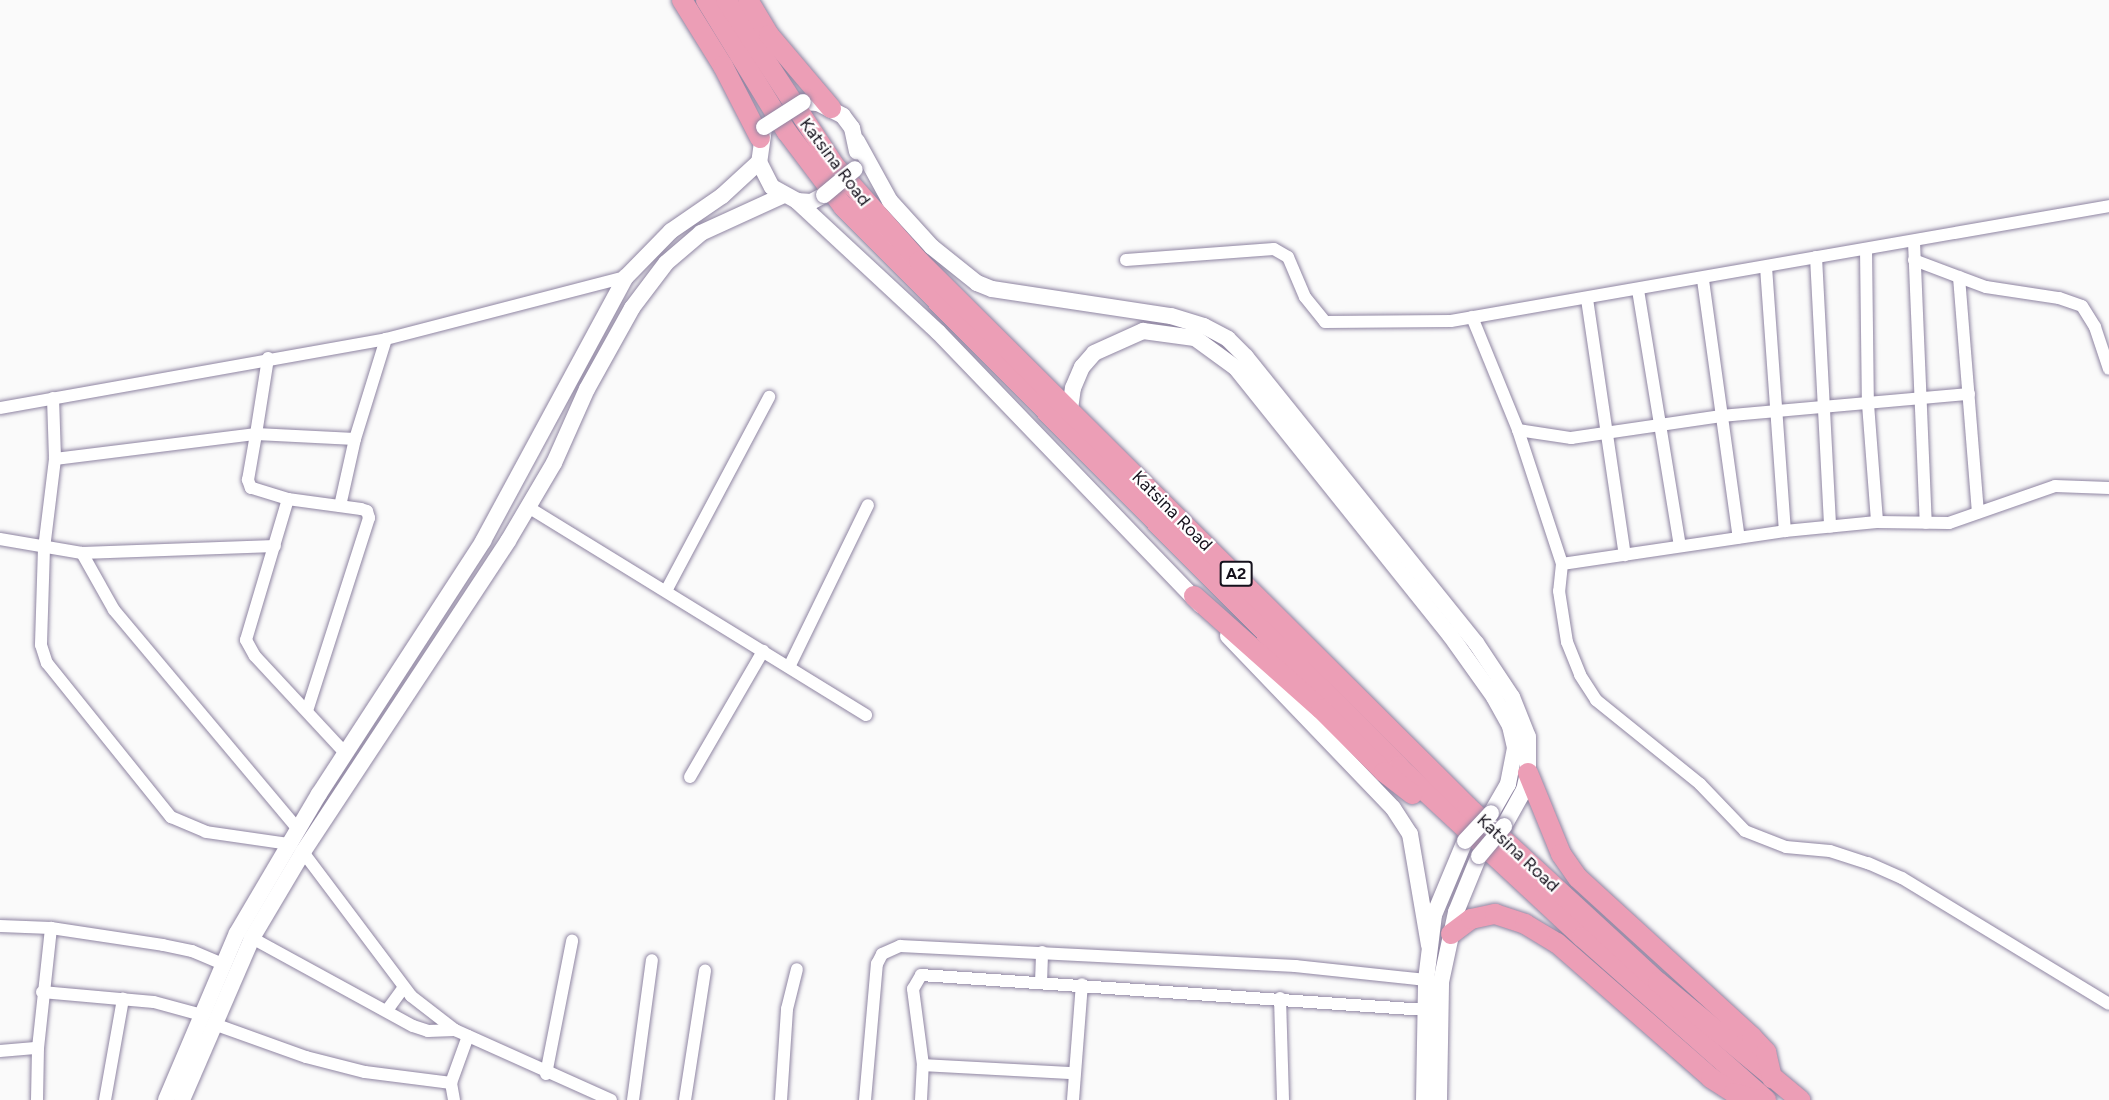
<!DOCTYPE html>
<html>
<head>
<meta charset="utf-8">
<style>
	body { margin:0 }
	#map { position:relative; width:2109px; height:1100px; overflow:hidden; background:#fafafa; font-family:Figtree,sans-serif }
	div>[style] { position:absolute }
	.roads { filter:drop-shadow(0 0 2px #8f85a2) drop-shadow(0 0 2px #8f85a2) }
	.minor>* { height:12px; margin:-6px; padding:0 6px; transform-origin:6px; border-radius:6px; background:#fff }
	.secondary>* { height:16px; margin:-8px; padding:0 8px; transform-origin:8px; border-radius:8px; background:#fff }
	.trunk>* { height:20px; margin:-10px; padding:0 10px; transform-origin:10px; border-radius:10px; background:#ec9eb6 }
	.bridges { filter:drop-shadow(0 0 2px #8f85a2) drop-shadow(0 0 2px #8f85a2) }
	.secondary-bridge>* { height:16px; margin:-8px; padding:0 8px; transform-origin:8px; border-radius:8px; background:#fff }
	span { translate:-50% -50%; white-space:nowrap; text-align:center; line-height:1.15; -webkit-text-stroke:4.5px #fff; paint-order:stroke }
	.shield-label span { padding:2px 4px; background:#fff; border:2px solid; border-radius:4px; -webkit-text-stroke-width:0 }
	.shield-label { font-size:16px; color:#15111c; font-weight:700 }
	.street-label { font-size:18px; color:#15111c }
</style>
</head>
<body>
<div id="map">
	<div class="roads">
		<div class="minor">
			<i style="left:1914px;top:242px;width:281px;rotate:87.6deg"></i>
			<i style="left:1866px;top:249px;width:155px;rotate:89.3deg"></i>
			<i style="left:1868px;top:404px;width:118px;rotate:85.6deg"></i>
			<i style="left:1816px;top:257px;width:270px;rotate:87deg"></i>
			<i style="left:1126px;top:260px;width:148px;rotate:-4.3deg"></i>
			<i style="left:1274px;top:249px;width:16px;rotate:30deg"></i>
			<i style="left:1288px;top:257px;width:43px;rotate:67deg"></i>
			<i style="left:1305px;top:297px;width:32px;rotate:51deg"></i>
			<i style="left:1325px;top:322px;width:126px;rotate:-0.5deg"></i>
			<i style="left:1451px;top:321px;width:668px;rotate:-9.91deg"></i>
			<i style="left:1914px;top:260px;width:77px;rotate:20.6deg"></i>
			<i style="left:1986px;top:287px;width:74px;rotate:8.6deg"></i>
			<i style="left:2059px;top:298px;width:24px;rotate:19deg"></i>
			<i style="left:2082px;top:306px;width:25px;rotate:58deg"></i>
			<i style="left:2095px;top:327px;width:44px;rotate:71.6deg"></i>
			<i style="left:1766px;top:267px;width:265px;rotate:85.9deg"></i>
			<i style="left:1959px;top:277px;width:236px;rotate:85.4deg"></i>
			<i style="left:1703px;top:280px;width:260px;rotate:82.1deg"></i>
			<i style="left:1638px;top:290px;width:259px;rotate:80.7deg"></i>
			<i style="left:1587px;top:299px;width:259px;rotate:81.6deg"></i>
			<i style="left:1472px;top:317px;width:122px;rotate:67.8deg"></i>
			<i style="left:1518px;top:430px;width:141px;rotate:71.8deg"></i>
			<i style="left:1562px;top:564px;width:27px;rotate:96deg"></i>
			<i style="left:1559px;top:591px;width:52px;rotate:81.1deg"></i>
			<i style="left:1567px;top:642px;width:35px;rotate:68deg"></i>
			<i style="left:1580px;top:675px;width:30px;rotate:57deg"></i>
			<i style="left:1596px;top:700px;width:134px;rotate:38.9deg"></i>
			<i style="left:1700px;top:784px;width:65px;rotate:46.2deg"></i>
			<i style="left:1745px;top:831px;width:44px;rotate:21.3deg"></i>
			<i style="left:1786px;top:847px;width:44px;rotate:5.2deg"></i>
			<i style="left:1830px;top:851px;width:40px;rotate:18deg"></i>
			<i style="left:1868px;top:863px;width:37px;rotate:24deg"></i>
			<i style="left:1902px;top:878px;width:242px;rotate:31.3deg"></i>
			<i style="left:53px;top:398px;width:61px;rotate:88.1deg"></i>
			<i style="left:55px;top:459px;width:90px;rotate:97deg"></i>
			<i style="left:44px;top:548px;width:97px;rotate:91.8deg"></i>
			<i style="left:41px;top:645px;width:19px;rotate:72deg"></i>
			<i style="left:47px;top:663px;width:198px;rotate:51.2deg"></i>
			<i style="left:171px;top:817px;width:38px;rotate:23deg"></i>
			<i style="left:206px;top:832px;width:84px;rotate:8.2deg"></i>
			<i style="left:0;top:408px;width:392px;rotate:-10.1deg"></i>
			<i style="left:386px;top:339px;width:248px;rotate:-14.5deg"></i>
			<i style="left:1518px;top:430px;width:54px;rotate:8.6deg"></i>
			<i style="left:1571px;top:438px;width:152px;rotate:-8.3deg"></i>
			<i style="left:1721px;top:416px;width:249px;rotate:-5.1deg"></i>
			<i style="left:55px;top:459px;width:203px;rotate:-7.1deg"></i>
			<i style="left:256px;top:434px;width:77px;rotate:-81deg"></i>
			<i style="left:288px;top:499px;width:147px;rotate:106.6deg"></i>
			<i style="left:246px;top:640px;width:18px;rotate:61deg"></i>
			<i style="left:255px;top:656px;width:132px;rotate:47.1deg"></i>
			<i style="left:340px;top:506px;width:69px;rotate:-77.4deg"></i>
			<i style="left:355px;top:439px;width:105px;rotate:-72.8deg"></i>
			<i style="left:528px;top:507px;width:397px;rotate:31.6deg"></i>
			<i style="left:0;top:539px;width:83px;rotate:9.7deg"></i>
			<i style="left:82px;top:553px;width:193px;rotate:-2.1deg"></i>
			<i style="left:82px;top:553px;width:65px;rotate:60.7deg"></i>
			<i style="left:114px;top:610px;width:286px;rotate:50deg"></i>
			<i style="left:1562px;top:564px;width:225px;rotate:-8.4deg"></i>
			<i style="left:1785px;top:531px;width:92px;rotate:-5.6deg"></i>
			<i style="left:1877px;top:522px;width:72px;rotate:0.8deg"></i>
			<i style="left:1949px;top:523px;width:112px;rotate:-19.2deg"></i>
			<i style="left:2055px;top:486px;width:54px;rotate:2.1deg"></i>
			<i style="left:666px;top:591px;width:220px;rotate:-62deg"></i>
			<i style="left:789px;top:667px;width:180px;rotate:-64deg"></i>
			<i style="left:307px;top:711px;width:203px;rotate:-72.2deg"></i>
			<i style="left:369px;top:518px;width:7px;rotate:-106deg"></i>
			<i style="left:367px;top:511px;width:6px;rotate:-162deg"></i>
			<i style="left:361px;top:509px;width:74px;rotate:-172.2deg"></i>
			<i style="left:288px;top:499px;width:39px;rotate:-163deg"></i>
			<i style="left:251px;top:488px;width:9px;rotate:-111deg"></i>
			<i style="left:248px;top:480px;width:47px;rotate:-80.1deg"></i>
			<i style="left:256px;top:434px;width:99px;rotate:2.9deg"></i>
			<i style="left:690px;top:777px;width:146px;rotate:-59.9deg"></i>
			<i style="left:303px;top:852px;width:180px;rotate:53.1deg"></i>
			<i style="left:411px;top:996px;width:56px;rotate:37.7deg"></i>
			<i style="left:455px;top:1030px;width:171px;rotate:24.2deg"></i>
			<i style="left:0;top:926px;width:51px;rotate:2.2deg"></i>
			<i style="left:51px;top:928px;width:113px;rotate:8.6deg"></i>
			<i style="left:163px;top:945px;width:30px;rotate:12deg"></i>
			<i style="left:192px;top:951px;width:34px;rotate:23deg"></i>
			<i style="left:252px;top:938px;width:183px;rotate:28.7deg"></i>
			<i style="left:413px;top:1026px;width:16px;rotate:18deg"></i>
			<i style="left:428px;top:1031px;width:27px;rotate:-2deg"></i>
			<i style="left:1041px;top:983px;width:31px;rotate:-88deg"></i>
			<i style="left:42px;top:992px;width:112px;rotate:5.1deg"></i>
			<i style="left:154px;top:1002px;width:50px;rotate:15.2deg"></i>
			<i style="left:1280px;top:998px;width:102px;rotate:88.3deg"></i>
			<i style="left:388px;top:1009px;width:27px;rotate:-54deg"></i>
			<i style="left:214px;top:1024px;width:98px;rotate:19.7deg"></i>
			<i style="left:306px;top:1057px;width:61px;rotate:14.3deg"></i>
			<i style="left:365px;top:1072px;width:87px;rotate:7.3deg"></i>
			<i style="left:0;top:1051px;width:38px;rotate:-5deg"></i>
			<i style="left:923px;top:1065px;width:150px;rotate:3.1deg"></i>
			<i style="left:546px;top:1074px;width:136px;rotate:-78.9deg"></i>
			<i style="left:37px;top:1100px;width:52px;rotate:-88.9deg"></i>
			<i style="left:38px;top:1048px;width:121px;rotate:-83.8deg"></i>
			<i style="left:105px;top:1100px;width:103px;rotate:-79.9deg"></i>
			<i style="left:454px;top:1100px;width:17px;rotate:-100deg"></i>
			<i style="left:451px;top:1083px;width:50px;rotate:-70.1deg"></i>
			<i style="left:633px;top:1100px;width:141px;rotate:-82.3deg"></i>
			<i style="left:685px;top:1100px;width:131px;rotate:-81.2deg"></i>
			<i style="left:781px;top:1100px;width:91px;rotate:-86.2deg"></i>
			<i style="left:787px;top:1009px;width:41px;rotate:-76deg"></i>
			<i style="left:865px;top:1100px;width:137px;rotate:-85deg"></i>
			<i style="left:877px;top:964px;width:11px;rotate:-63deg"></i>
			<i style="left:882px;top:954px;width:20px;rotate:-24deg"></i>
			<i style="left:900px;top:946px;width:396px;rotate:2.9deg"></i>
			<i style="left:1295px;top:966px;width:132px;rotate:6.1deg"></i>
			<i style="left:921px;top:1100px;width:35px;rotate:-87deg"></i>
			<i style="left:923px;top:1065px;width:77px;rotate:-97.5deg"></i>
			<i style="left:913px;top:989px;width:16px;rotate:-60deg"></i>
			<i style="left:921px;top:975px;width:505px;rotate:3.97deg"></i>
			<i style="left:1073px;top:1100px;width:116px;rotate:-85.6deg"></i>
		</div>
		<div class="secondary">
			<i style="left:803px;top:102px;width:15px;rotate:4deg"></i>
			<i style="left:818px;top:103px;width:28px;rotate:27deg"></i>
			<i style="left:843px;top:116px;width:15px;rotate:53deg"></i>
			<i style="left:852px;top:128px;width:24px;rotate:78deg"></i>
			<i style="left:764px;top:128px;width:34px;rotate:98deg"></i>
			<i style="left:759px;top:162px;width:28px;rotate:63deg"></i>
			<i style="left:772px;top:187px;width:29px;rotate:29deg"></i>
			<i style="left:797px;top:201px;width:14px;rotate:4deg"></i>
			<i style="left:811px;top:202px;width:15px;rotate:-28deg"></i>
			<i style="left:857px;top:141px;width:68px;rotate:61.2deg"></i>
			<i style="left:890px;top:201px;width:62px;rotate:47.6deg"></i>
			<i style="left:932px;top:247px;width:58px;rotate:38.7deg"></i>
			<i style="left:977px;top:283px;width:16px;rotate:22deg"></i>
			<i style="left:992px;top:289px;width:181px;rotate:8.6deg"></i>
			<i style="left:1171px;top:316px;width:34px;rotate:17deg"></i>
			<i style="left:1204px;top:326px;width:27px;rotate:28deg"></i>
			<i style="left:1228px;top:339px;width:25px;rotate:45deg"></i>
			<i style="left:1246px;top:357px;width:367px;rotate:51.2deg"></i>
			<i style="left:1476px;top:643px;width:65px;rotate:56.3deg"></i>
			<i style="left:1512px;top:697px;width:43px;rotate:68.2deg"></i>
			<i style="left:1528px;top:737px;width:36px;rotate:90deg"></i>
			<i style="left:1528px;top:773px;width:17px;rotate:103deg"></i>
			<i style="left:1524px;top:790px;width:41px;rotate:119.1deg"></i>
			<i style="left:797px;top:201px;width:192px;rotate:42.9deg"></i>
			<i style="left:938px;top:332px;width:379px;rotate:46.1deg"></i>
			<i style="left:1070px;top:409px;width:21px;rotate:-82deg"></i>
			<i style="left:1073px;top:388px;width:23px;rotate:-67deg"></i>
			<i style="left:1082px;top:367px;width:18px;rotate:-49deg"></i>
			<i style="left:1094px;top:353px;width:54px;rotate:-24.2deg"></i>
			<i style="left:1143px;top:331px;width:52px;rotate:7.7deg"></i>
			<i style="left:1195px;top:338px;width:51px;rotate:36.2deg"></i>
			<i style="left:1236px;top:368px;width:342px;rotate:51.3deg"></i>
			<i style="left:1450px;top:635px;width:76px;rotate:54.6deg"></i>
			<i style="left:1494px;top:697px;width:33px;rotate:61deg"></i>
			<i style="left:1510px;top:726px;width:23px;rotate:77deg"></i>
			<i style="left:1515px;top:748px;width:37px;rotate:101deg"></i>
			<i style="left:1508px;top:784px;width:34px;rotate:120deg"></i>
			<i style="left:1228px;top:636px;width:238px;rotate:46.2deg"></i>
			<i style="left:1393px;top:808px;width:31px;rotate:57deg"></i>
			<i style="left:1410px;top:834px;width:113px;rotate:80.3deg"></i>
			<i style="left:166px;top:1100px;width:181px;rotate:-67deg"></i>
			<i style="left:237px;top:933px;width:161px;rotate:-59.5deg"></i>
			<i style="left:319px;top:794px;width:302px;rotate:-57deg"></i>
			<i style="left:483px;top:541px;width:300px;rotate:-61.6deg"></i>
			<i style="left:626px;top:277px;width:64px;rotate:-45.6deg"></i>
			<i style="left:671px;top:231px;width:62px;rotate:-34.5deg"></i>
			<i style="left:722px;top:196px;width:50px;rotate:-42.6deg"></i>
			<i style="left:182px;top:1100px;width:176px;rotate:-66.6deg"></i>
			<i style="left:252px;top:938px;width:100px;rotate:-59.3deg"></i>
			<i style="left:303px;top:852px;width:372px;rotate:-56.6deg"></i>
			<i style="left:508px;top:541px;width:91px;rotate:-59.5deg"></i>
			<i style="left:554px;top:463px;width:81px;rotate:-66deg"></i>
			<i style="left:587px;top:389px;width:93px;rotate:-60.9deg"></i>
			<i style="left:632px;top:308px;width:56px;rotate:-52.9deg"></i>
			<i style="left:666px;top:263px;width:46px;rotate:-40.6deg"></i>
			<i style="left:701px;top:233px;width:91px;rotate:-24.6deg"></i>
			<i style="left:1424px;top:1100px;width:120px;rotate:-89deg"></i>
			<i style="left:1426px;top:980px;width:65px;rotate:-83deg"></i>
			<i style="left:1434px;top:915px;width:80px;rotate:-67.3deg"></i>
			<i style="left:1439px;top:1100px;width:118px;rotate:-89deg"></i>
			<i style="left:1441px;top:982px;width:72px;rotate:-77.9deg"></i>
			<i style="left:1456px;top:912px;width:61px;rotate:-67.7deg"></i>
		</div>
		<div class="trunk">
			<i style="left:682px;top:0;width:78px;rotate:58.2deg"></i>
			<i style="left:723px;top:66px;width:81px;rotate:62.8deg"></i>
			<i style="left:706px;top:0;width:155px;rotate:58.5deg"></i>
			<i style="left:787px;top:132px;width:93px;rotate:52.9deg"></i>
			<i style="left:843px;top:206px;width:790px;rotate:45.26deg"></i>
			<i style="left:1399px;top:767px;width:250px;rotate:42.9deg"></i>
			<i style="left:1582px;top:937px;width:246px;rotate:41.5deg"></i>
			<i style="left:726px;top:0;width:197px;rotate:56.8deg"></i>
			<i style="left:834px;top:165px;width:128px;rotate:48.5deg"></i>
			<i style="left:919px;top:261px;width:773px;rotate:44.84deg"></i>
			<i style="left:1467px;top:806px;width:260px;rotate:42.7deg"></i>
			<i style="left:1658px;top:982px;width:185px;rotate:39.7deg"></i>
			<i style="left:748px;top:0;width:41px;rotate:59deg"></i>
			<i style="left:769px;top:35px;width:96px;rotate:49.7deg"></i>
			<i style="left:1194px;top:596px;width:170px;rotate:41.7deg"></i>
			<i style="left:1321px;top:709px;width:89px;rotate:45deg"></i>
			<i style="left:1384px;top:772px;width:36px;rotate:38deg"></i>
			<i style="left:1528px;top:773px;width:87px;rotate:67.8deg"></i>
			<i style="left:1561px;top:854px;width:29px;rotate:55deg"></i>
			<i style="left:1578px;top:878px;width:236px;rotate:42.4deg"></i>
			<i style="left:1752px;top:1037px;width:21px;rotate:47deg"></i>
			<i style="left:1766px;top:1052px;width:27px;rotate:77deg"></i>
			<i style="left:1451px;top:934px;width:25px;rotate:-37deg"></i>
			<i style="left:1471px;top:919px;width:25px;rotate:-12deg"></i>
			<i style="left:1495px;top:914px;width:32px;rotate:18deg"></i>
			<i style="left:1525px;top:924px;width:37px;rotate:31deg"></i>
			<i style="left:1557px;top:943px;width:205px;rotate:41.2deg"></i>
			<i style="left:1711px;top:1078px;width:27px;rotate:33deg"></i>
			<i style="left:1734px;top:1093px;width:26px;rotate:16deg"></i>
		</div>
	</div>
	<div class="bridges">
		<div class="secondary-bridge">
			<i style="left:764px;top:127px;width:46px;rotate:-32.7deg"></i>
			<i style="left:824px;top:195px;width:40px;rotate:-40deg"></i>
			<i style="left:1465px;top:841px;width:38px;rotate:-47deg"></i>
			<i style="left:1479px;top:856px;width:39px;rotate:-50deg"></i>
		</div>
	</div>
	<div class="shield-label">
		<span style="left:1236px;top:574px">A2</span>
	</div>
	<div class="street-label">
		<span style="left:835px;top:162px;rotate:53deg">Katsina Road</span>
		<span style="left:1172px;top:511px;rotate:45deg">Katsina Road</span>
		<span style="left:1518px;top:853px;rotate:43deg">Katsina Road</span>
	</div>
</div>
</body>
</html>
